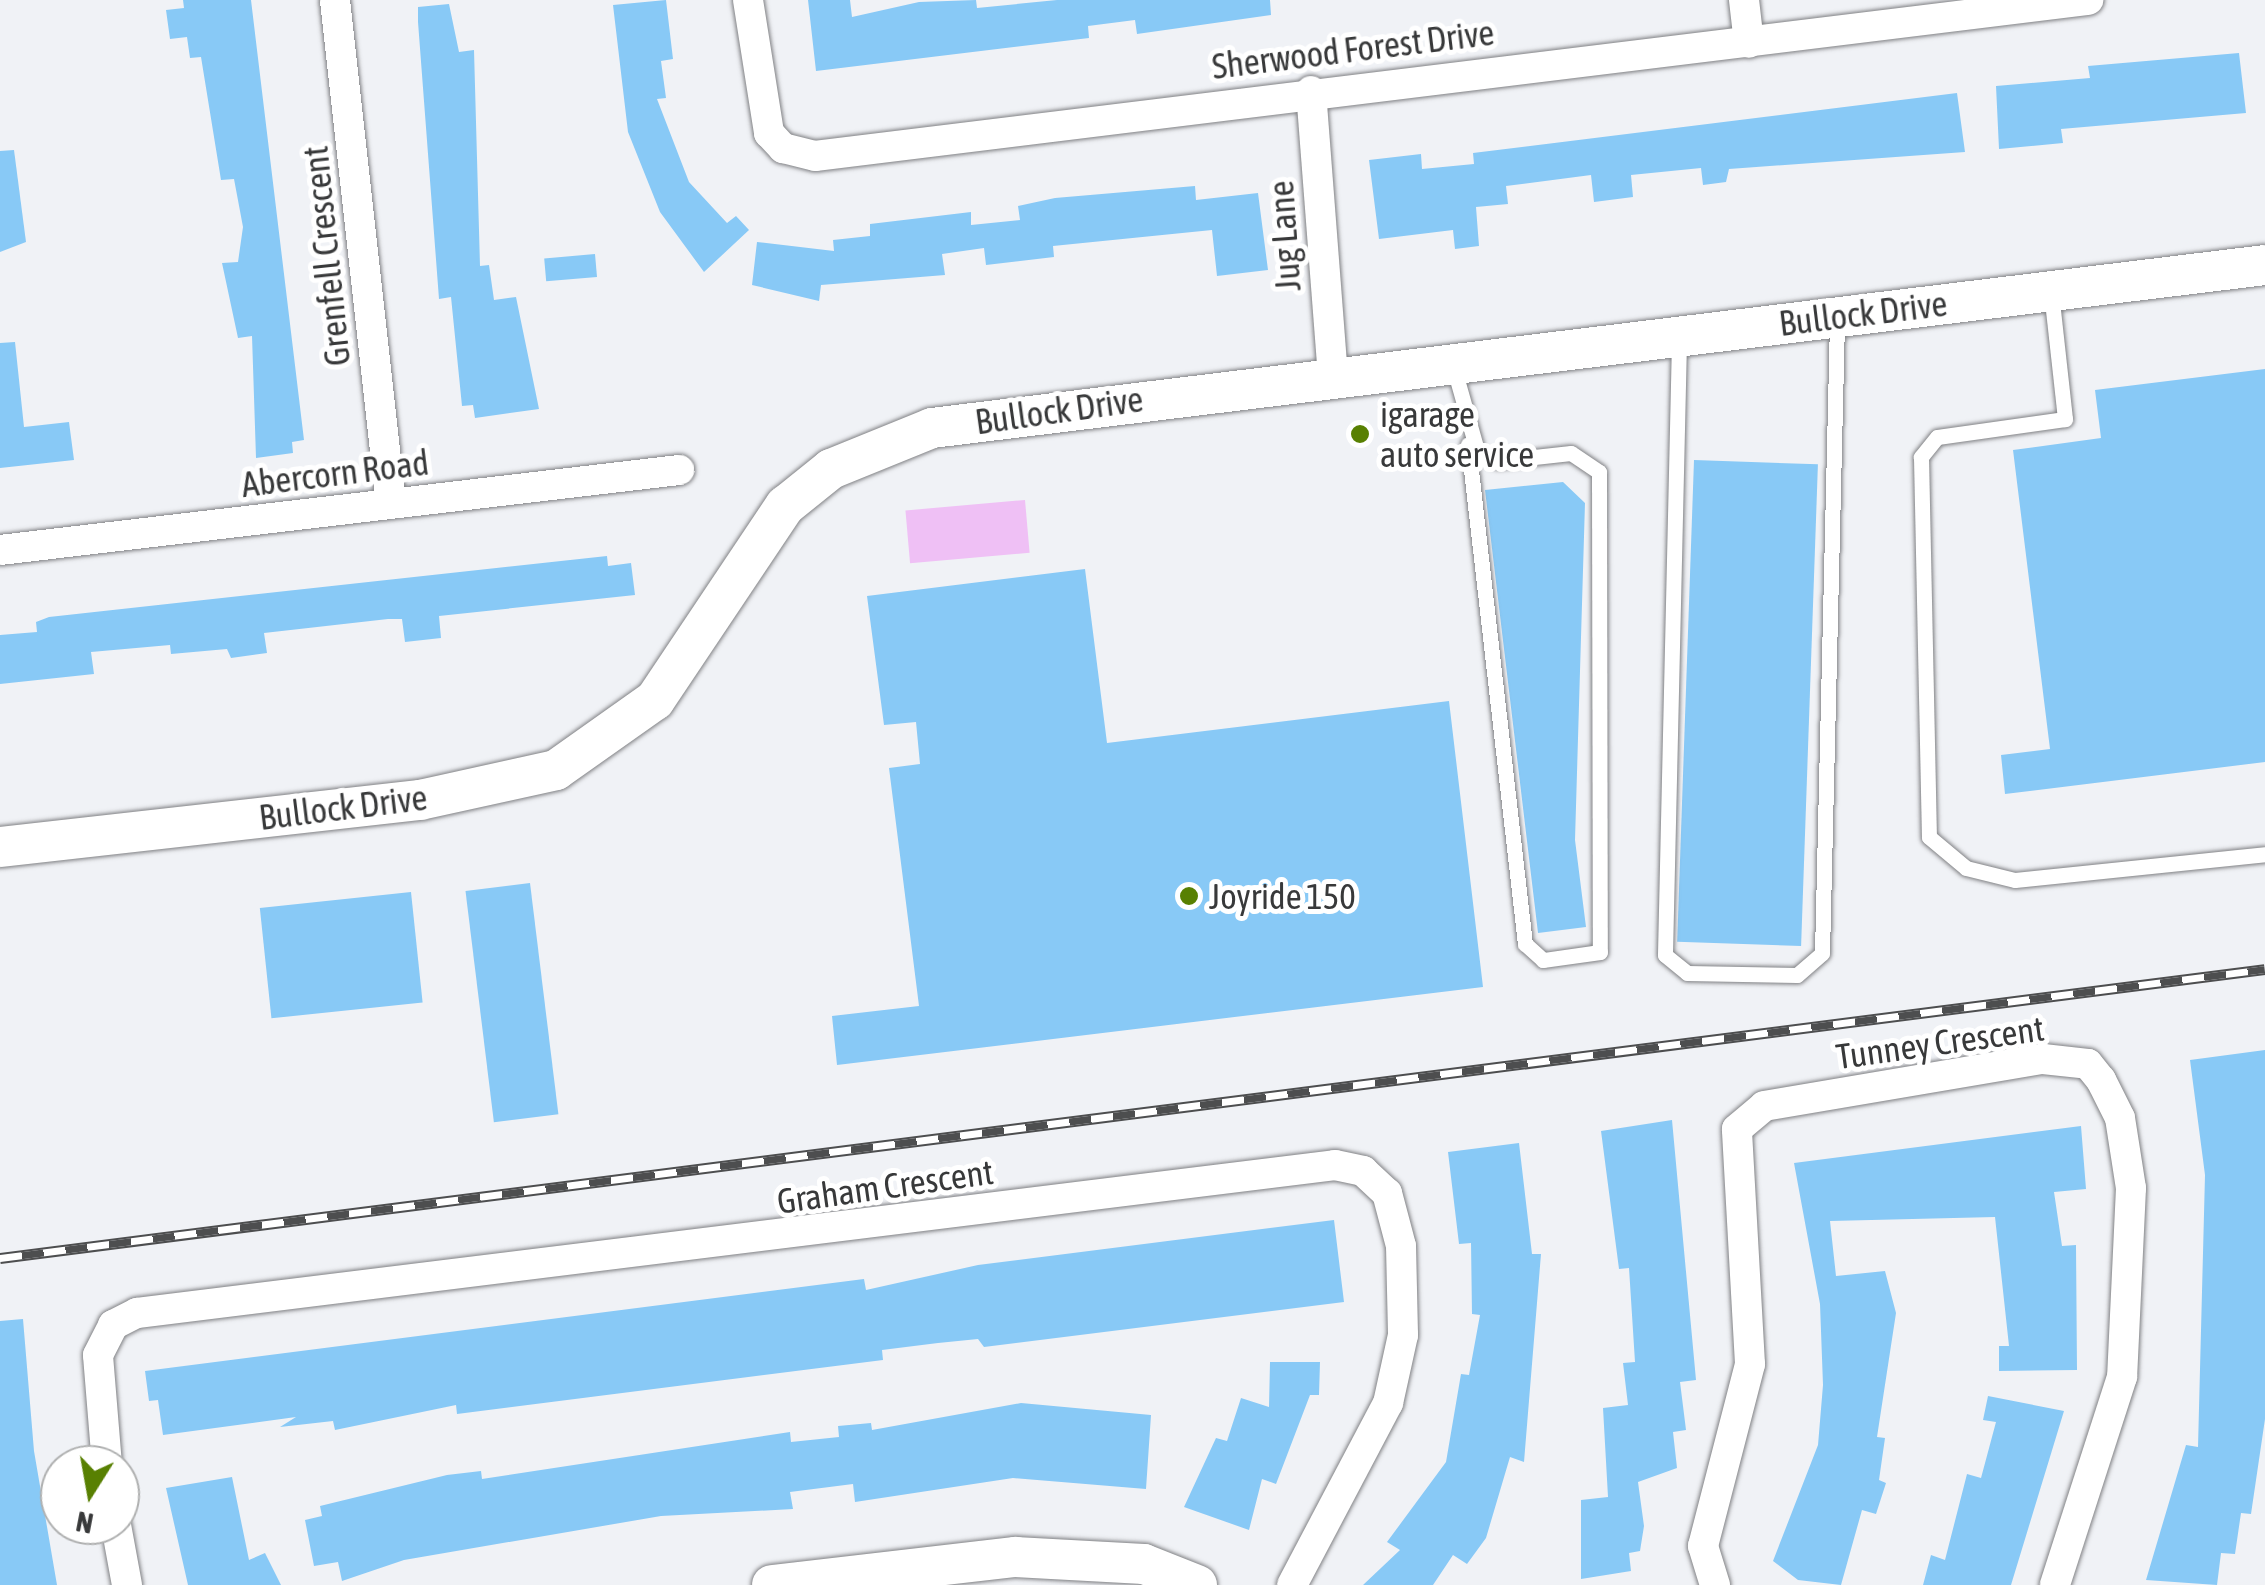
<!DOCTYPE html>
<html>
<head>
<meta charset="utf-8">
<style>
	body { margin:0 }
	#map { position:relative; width:2265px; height:1585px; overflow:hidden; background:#f0f2f6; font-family:"Asap Condensed",sans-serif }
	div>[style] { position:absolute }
	.green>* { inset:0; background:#efc0f5; transform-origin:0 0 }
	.building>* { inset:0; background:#88c9f6; transform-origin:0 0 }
	.roads { filter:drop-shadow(0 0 2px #808184) drop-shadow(0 0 2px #808184) }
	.service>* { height:15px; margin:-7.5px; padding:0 7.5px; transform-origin:7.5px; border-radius:7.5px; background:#fff }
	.minor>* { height:30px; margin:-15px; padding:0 15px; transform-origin:15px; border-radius:15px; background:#fff }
	.tertiary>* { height:40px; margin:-20px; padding:0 20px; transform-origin:20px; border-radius:20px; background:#fff }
	.rail>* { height:11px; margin-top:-5.5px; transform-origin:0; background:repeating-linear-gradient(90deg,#fff 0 22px,#4d4e4f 0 44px); box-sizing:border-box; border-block:2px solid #4d4e4f }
	.dots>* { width:28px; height:28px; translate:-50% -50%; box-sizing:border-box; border:5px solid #fff; border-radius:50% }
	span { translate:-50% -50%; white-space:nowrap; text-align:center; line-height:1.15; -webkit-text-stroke:10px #fff; paint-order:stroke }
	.street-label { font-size:35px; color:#38393a }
	.poi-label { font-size:35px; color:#38393a }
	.left { translate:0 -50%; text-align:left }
	.north { position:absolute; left:40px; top:1445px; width:100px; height:100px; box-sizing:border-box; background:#fff; border:2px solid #afb0b0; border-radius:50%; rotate:191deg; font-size:28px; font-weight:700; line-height:40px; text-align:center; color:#38393a }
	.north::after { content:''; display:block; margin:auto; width:35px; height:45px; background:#588002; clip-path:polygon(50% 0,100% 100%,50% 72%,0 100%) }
</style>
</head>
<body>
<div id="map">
	<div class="green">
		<i style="left:1025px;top:500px;width:53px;height:120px;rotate:85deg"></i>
	</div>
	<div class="building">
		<i style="clip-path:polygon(183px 0,251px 0,304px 440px,292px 442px,293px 453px,256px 458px,252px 336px,238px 338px,222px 263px,238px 262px,243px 227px,234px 179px,221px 180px,201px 57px,190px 58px,187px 37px,170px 39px,166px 10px,184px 8px)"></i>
		<i style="clip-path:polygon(666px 0,673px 59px,661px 61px,666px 98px,657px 99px,689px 182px,727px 223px,736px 216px,749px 230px,704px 272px,660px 212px,628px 132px,613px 5px)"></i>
		<i style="clip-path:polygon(808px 0,850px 0,852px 17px,919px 2px,976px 0,977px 8px,1057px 0,1270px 0,1271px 15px,1137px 34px,1135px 20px,1088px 26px,1089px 38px,816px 71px)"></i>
		<i style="clip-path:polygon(449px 4px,459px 52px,474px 50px,480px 266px,489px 265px,494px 300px,516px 297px,539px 409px,475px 418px,473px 405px,462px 406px,451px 297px,439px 299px,418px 22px,418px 7px)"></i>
		<i style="clip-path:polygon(2239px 53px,2246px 113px,2061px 129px,2063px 143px,1999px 149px,1996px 86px,2090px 78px,2088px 66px)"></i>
		<i style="clip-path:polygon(1957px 93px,1965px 152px,1729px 169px,1726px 182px,1703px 185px,1701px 168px,1631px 175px,1633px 197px,1594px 202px,1591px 175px,1506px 186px,1508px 204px,1476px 207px,1479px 246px,1455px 249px,1453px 230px,1379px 239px,1369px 160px,1421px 154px,1422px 169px,1474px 164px,1473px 153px)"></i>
		<i style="clip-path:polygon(14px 150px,26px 242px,0 252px,0 151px)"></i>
		<i style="clip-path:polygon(1195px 186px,1196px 200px,1258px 193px,1268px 270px,1217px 276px,1212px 230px,1053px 246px,1054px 257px,986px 265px,984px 248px,942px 254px,945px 275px,821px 285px,819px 301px,752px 285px,757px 242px,834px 251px,833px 240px,870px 236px,870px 224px,971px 212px,971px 225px,1020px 220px,1018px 206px,1055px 198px)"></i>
		<i style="left:595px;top:254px;width:23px;height:51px;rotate:85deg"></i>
		<i style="clip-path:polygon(15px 342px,24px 427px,69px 422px,74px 460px,0 468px,0 343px)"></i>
		<i style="clip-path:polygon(2265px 369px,2265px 762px,2005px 794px,2001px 755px,2050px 749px,2013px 450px,2101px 438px,2095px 390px)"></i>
		<i style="left:1694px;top:460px;width:124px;height:482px;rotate:2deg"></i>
		<i style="clip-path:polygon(1563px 482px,1585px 503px,1575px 840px,1586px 927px,1538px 933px,1485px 490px)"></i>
		<i style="clip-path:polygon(607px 556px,608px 566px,631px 563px,635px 595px,439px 616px,441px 638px,405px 642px,402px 619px,388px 619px,264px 633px,267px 653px,231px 658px,227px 649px,171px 654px,170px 645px,91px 652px,94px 674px,0 684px,0 635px,37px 632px,36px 622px,49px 617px)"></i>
		<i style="clip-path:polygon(1085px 569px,1107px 743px,1449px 701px,1483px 987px,837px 1065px,832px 1016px,919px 1006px,889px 768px,920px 764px,916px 722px,884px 725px,867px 596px)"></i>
		<i style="left:530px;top:883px;width:233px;height:65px;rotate:83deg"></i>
		<i style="left:411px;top:892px;width:111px;height:152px;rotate:84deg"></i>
		<i style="clip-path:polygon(2265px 1050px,2265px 1419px,2251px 1514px,2241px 1513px,2235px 1554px,2221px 1553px,2217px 1585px,2146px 1580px,2186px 1445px,2198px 1447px,2205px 1175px,2190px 1060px)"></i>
		<i style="clip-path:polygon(1672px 1120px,1696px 1380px,1680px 1382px,1686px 1430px,1673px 1432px,1677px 1468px,1638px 1482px,1644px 1526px,1640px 1551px,1629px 1553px,1631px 1571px,1581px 1579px,1581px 1500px,1608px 1497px,1603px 1408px,1628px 1405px,1623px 1363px,1635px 1362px,1629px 1268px,1619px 1269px,1601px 1131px)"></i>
		<i style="clip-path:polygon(2081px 1126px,2086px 1189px,2054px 1192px,2062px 1246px,2076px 1245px,2077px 1370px,1999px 1371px,1999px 1346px,2009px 1346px,1995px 1217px,1830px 1221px,1836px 1276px,1885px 1271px,1896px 1313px,1877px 1437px,1885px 1438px,1879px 1480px,1886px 1483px,1876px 1514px,1862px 1510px,1841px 1585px,1798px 1580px,1773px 1561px,1818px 1445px,1823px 1385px,1820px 1304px,1794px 1163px)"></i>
		<i style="clip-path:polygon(1519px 1143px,1532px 1254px,1541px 1254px,1524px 1462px,1510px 1457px,1486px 1538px,1467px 1564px,1453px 1555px,1433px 1585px,1363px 1585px,1400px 1550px,1387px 1542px,1446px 1462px,1461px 1374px,1469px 1375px,1480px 1315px,1472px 1314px,1471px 1243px,1459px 1244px,1448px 1152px)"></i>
		<i style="clip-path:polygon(1334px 1220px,1344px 1302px,984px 1347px,978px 1339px,938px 1343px,882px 1350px,883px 1360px,457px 1414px,456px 1405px,335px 1430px,333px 1421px,280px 1427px,296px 1417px,163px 1435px,158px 1400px,149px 1401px,145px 1371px,864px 1279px,866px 1290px,978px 1265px)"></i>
		<i style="clip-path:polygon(23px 1319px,34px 1451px,57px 1585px,0 1585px,0 1321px)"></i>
		<i style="clip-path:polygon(1270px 1362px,1320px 1362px,1319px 1395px,1310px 1395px,1276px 1484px,1262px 1479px,1249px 1530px,1184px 1507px,1216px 1438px,1227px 1441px,1241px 1398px,1269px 1407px)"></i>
		<i style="clip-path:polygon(1988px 1396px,2064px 1411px,2011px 1585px,1923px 1585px,1931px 1555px,1945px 1560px,1967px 1474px,1981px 1478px,1996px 1422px,1983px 1420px)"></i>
		<i style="clip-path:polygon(1021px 1403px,1151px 1415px,1146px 1489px,1013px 1478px,855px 1502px,853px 1484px,790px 1492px,793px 1509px,661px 1516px,404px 1560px,342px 1581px,338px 1562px,314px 1566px,305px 1520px,322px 1516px,320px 1506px,447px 1475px,481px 1471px,482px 1479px,790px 1432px,791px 1442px,839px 1437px,838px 1426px,871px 1423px,872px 1430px)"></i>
		<i style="clip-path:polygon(232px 1477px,249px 1560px,265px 1553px,281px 1585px,188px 1585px,166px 1488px)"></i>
	</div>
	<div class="roads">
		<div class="service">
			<i style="left:2051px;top:292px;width:128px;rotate:83.7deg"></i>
			<i style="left:2065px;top:419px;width:129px;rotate:172deg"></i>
			<i style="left:1937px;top:437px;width:26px;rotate:129deg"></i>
			<i style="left:1921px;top:457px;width:380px;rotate:88.8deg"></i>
			<i style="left:1929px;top:837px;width:48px;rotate:40deg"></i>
			<i style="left:1966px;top:868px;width:50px;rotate:13.8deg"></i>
			<i style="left:2015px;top:880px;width:251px;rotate:-5.9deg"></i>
			<i style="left:1679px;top:341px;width:614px;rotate:91.31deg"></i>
			<i style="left:1665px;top:955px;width:28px;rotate:39deg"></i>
			<i style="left:1687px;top:973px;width:110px;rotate:1deg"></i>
			<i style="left:1797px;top:975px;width:33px;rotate:-41deg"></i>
			<i style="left:1822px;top:953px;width:633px;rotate:-88.64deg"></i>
			<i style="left:1453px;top:365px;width:92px;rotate:74.3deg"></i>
			<i style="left:1478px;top:454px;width:21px;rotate:19deg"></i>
			<i style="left:1498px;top:461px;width:73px;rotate:-6.3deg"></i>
			<i style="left:1571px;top:453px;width:34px;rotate:34deg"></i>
			<i style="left:1599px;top:472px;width:480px;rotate:89.9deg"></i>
			<i style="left:1600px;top:952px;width:58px;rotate:172deg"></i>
			<i style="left:1543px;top:960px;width:24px;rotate:-138deg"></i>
			<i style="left:1525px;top:944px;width:503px;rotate:-96.5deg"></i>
		</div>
		<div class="minor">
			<i style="left:335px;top:0;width:507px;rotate:83.66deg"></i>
			<i style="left:748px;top:0;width:135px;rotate:81deg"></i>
			<i style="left:769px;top:133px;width:21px;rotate:47deg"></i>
			<i style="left:783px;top:148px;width:33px;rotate:14deg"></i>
			<i style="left:815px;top:156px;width:1283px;rotate:-6.99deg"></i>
			<i style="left:1744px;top:0;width:43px;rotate:83.4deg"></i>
			<i style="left:1311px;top:91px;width:286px;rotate:85.6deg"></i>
			<i style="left:0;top:550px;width:684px;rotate:-6.72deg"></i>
			<i style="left:107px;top:1465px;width:110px;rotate:-94.7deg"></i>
			<i style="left:98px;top:1355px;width:34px;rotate:-63deg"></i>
			<i style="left:113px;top:1325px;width:27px;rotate:-27deg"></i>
			<i style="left:137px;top:1313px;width:1207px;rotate:-7.04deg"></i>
			<i style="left:1335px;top:1165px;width:29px;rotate:12deg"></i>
			<i style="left:1363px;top:1171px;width:33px;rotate:43deg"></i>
			<i style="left:1387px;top:1193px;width:55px;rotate:75.2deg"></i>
			<i style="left:1401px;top:1246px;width:89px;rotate:88.7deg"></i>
			<i style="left:1403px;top:1335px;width:70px;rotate:102.4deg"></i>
			<i style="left:1388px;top:1403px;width:206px;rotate:117.8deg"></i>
			<i style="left:116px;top:1525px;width:61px;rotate:79.6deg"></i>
			<i style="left:1715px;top:1585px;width:41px;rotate:-107.1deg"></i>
			<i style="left:1703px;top:1546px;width:188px;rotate:-75.5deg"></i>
			<i style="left:1750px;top:1364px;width:235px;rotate:-93.2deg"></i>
			<i style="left:1737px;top:1129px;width:35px;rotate:-40deg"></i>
			<i style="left:1764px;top:1106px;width:283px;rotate:-9.6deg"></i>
			<i style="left:2043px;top:1059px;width:45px;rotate:6.3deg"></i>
			<i style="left:2088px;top:1064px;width:21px;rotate:51deg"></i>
			<i style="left:2101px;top:1080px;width:42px;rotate:63.4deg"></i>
			<i style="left:2120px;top:1118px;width:71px;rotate:81.1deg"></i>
			<i style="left:2131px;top:1188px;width:189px;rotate:92.7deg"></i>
			<i style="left:2122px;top:1377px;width:219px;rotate:107.9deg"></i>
		</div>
		<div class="tertiary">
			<i style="left:0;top:847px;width:423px;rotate:-6.4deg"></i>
			<i style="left:420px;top:800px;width:139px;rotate:-12.4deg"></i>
			<i style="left:556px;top:770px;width:121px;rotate:-35.3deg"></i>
			<i style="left:655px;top:700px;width:234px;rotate:-56.2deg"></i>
			<i style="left:785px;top:506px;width:59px;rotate:-38.8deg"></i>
			<i style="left:831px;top:469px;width:109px;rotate:-22.1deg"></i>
			<i style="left:932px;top:428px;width:1343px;rotate:-6.97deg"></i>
			<i style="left:772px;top:1585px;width:245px;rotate:-6.6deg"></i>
			<i style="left:1015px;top:1557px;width:129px;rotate:3.1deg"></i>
			<i style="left:1144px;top:1564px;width:57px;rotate:21.6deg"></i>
		</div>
	</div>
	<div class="rail">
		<i style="left:0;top:1258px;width:2283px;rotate:-7.27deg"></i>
	</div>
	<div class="dots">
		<i style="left:1360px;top:434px;background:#588002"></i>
		<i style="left:1189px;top:896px;background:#588002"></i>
	</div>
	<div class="street-label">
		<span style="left:1353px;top:49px;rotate:-7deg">Sherwood Forest Drive</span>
		<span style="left:1284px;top:236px;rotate:-94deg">Jug Lane</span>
		<span style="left:326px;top:256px;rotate:-96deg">Grenfell Crescent</span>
		<span style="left:1863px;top:313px;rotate:-7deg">Bullock Drive</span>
		<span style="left:1059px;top:410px;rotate:-8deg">Bullock Drive</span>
		<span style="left:335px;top:473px;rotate:-7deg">Abercorn Road</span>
		<span style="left:343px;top:807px;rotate:-7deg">Bullock Drive</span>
		<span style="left:1940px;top:1042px;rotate:-8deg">Tunney Crescent</span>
		<span style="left:885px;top:1186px;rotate:-8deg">Graham Crescent</span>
	</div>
	<div class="poi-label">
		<span class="left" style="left:1380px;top:434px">igarage<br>auto service</span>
		<span class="left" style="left:1209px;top:896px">Joyride 150</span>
	</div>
	<div class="north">N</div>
</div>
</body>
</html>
